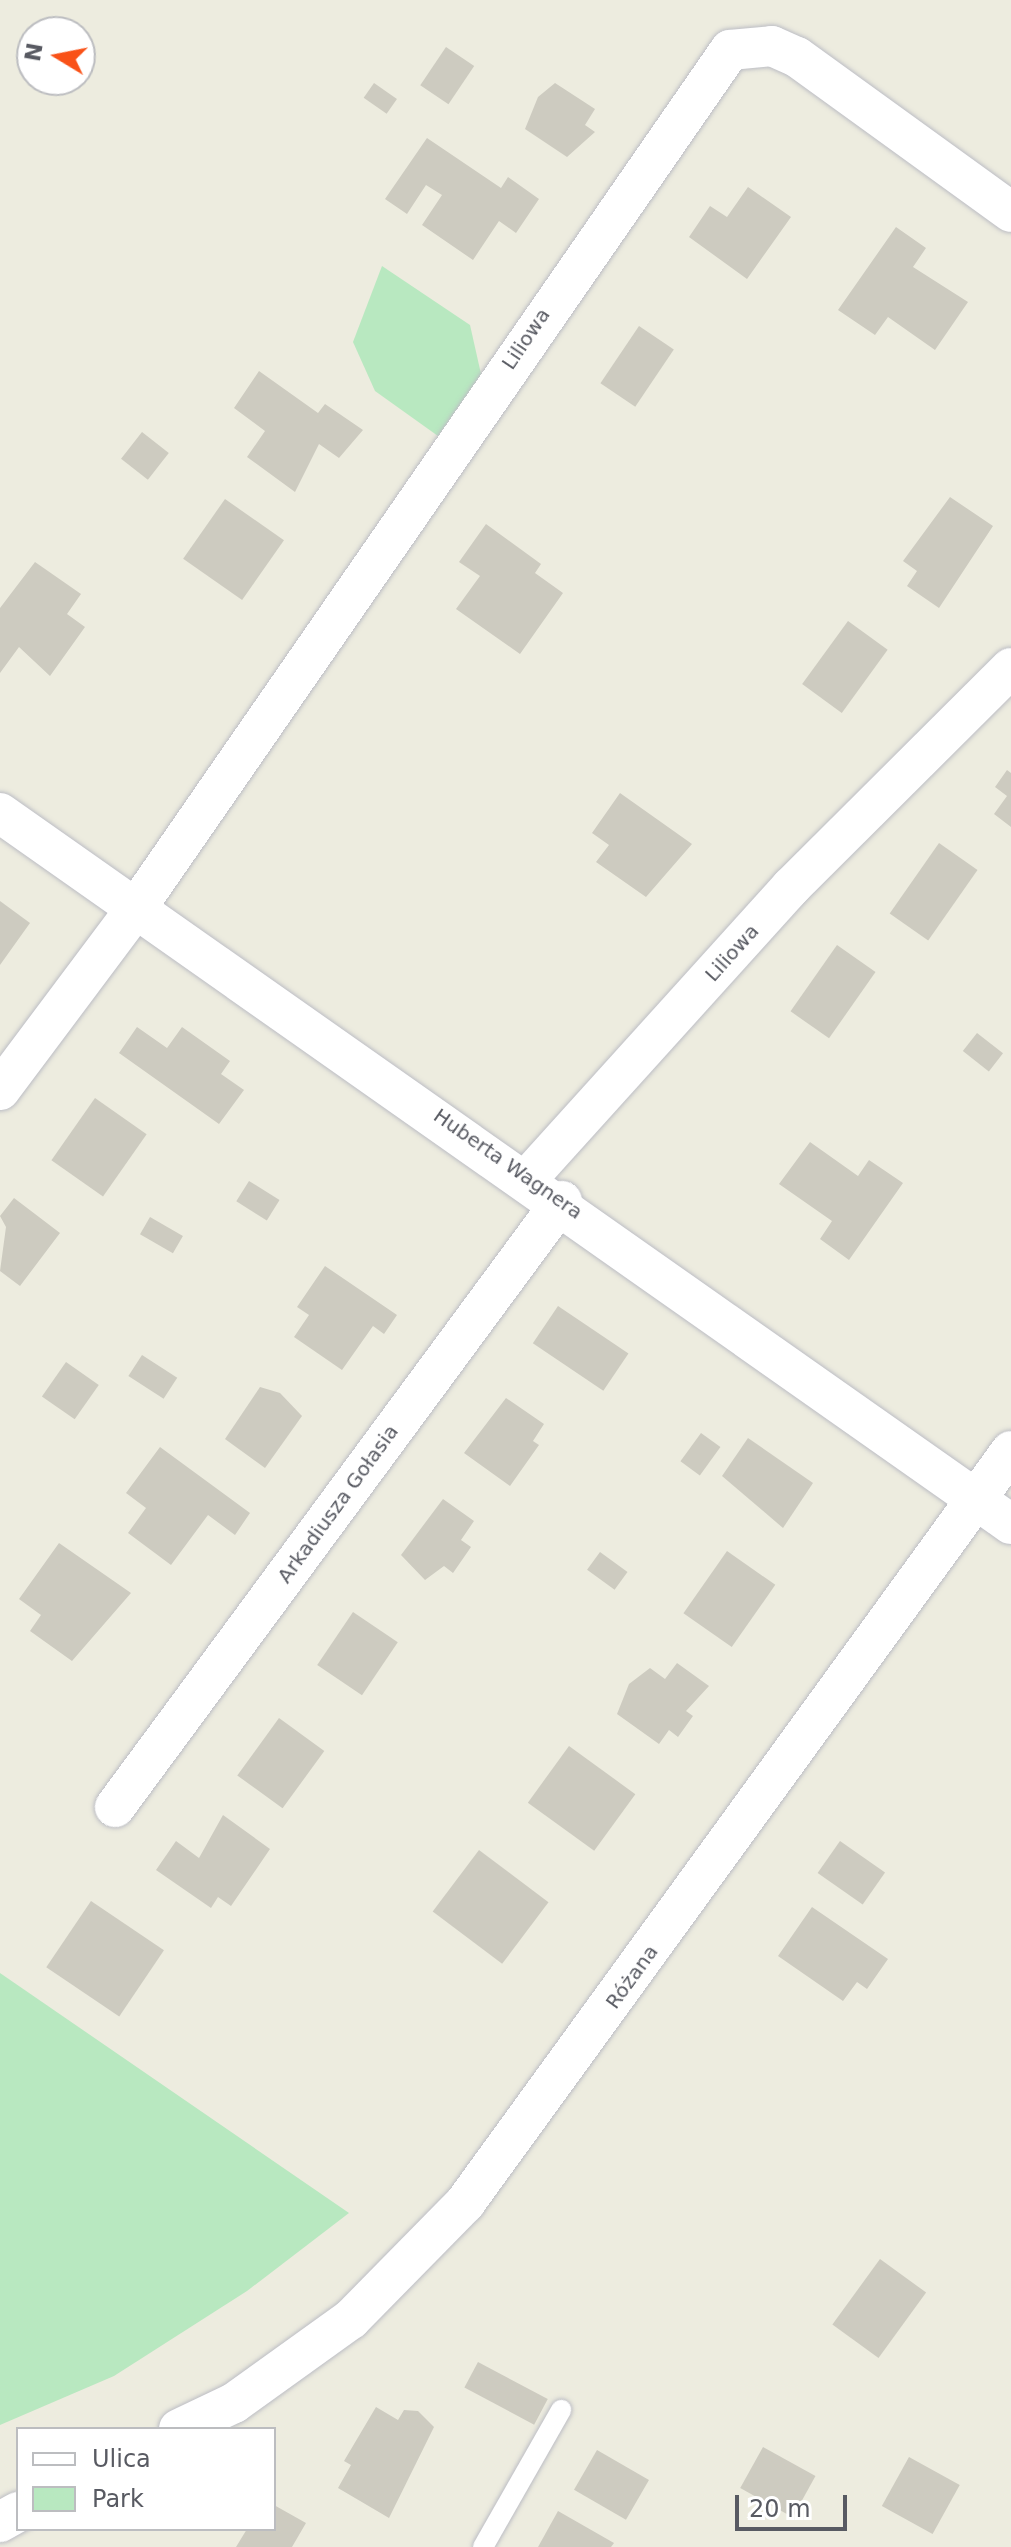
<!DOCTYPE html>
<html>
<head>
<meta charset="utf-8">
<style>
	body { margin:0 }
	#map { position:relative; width:1011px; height:2547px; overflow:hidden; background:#edecdf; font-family:"DejaVu Sans",sans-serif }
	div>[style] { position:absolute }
	.green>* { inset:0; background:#b8e8c0 }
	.building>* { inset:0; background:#cdcbc0; transform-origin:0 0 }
	.roads { filter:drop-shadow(0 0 2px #bcbdc4) drop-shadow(0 0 2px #bcbdc4) }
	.service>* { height:20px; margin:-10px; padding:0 10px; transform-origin:10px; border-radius:10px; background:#fff }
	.minor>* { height:40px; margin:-20px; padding:0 20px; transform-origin:20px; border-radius:20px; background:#fff }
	span { translate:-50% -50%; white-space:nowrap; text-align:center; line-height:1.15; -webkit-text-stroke:7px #fff; paint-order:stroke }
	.street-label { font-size:20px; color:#585a62 }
	.legend { position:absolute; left:16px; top:2427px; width:260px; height:104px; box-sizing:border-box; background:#fff; border:2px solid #bcbdc0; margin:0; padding:10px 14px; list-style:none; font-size:24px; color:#585a62 }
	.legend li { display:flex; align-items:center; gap:16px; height:40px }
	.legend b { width:40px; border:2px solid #bcbdc0 }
	.north { position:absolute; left:16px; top:16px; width:80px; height:80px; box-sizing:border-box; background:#fff; border:2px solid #bcbdc0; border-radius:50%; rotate:280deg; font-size:22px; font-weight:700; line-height:32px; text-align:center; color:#585a62 }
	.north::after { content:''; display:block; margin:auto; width:28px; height:36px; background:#f95218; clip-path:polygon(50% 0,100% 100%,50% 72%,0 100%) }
	.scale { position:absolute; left:735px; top:2495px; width:112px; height:36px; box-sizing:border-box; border:4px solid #585a62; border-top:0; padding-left:10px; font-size:24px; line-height:28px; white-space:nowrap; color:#585a62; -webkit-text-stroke:6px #fff; paint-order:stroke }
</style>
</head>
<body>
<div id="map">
	<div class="green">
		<i style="clip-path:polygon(382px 266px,470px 325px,481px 374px,438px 436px,375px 391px,353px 342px)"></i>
		<i style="clip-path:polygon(0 1973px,349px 2213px,247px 2291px,114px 2376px,0 2425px)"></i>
	</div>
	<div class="building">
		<i style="left:446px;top:47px;width:34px;height:46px;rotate:34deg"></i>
		<i style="left:374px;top:83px;width:28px;height:18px;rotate:35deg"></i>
		<i style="clip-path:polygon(555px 83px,595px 109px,585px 125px,595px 132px,567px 157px,525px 129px,538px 97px)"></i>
		<i style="clip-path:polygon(427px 138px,501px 188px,508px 177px,539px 199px,516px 233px,499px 221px,473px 260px,422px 225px,442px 195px,426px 185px,407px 214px,385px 199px)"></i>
		<i style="clip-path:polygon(748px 187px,791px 217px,747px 279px,689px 237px,710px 206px,727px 217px)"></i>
		<i style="clip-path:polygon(896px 227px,926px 248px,913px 267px,968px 302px,935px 350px,888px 317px,875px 335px,838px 310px)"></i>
		<i style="left:639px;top:326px;width:42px;height:69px;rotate:34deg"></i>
		<i style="clip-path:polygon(259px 371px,318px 413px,325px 404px,363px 430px,339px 458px,319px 444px,295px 492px,247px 457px,265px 431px,234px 408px)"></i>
		<i style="left:142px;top:432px;width:34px;height:34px;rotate:38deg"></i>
		<i style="clip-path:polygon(950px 497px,993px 526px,939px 608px,907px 586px,917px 571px,903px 561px)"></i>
		<i style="left:225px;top:499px;width:72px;height:73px;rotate:35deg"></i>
		<i style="clip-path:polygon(486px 524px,541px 564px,535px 573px,563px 593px,520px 654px,456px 609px,480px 576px,459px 562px)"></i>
		<i style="clip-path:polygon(35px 562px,81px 594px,67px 614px,85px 627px,50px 676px,19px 647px,0 673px,0 608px)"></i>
		<i style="left:848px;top:621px;width:49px;height:78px;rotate:36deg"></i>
		<i style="clip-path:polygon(1007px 770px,1011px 773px,1011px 827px,994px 814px,1007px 796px,995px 787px)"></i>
		<i style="clip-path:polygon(620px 793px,692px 844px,646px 897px,596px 862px,609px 845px,592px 833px)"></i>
		<i style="left:939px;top:843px;width:47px;height:86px;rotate:35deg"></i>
		<i style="clip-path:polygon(0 901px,30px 923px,0 965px)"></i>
		<i style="left:837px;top:945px;width:47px;height:81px;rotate:35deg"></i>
		<i style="clip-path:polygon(137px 1027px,167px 1048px,182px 1027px,230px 1061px,221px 1074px,244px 1090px,219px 1124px,119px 1053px)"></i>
		<i style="left:977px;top:1033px;width:33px;height:23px;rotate:38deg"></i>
		<i style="left:95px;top:1098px;width:63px;height:76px;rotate:35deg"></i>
		<i style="clip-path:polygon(810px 1142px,858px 1176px,869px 1160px,903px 1183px,849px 1260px,820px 1239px,832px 1221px,779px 1184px)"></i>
		<i style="left:249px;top:1181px;width:36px;height:24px;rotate:32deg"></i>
		<i style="clip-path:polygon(14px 1198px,60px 1233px,20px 1286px,0 1271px,6px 1227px,0 1216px)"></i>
		<i style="left:150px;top:1217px;width:38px;height:20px;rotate:30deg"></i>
		<i style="clip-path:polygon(325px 1266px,397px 1315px,384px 1334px,373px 1326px,342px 1370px,294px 1337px,309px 1315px,297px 1307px)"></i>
		<i style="left:558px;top:1306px;width:85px;height:45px;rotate:34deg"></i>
		<i style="left:142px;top:1355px;width:42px;height:25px;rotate:33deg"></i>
		<i style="left:66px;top:1362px;width:40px;height:42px;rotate:35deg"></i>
		<i style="clip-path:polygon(260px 1387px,280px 1393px,302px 1416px,265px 1468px,225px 1439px)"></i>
		<i style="clip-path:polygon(506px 1398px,544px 1424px,533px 1441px,539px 1445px,510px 1486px,464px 1453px)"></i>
		<i style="left:701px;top:1433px;width:24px;height:35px;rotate:36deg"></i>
		<i style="clip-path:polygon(748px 1438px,813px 1483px,783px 1528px,722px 1476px)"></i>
		<i style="clip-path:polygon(160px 1447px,250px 1513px,235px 1535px,208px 1515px,171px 1565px,128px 1533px,146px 1508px,126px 1493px)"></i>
		<i style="clip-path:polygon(443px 1499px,474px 1521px,461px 1540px,471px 1547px,453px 1573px,444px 1566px,425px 1580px,401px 1555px)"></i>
		<i style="clip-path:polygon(59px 1543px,131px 1593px,72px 1661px,30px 1631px,41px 1615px,19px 1599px)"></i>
		<i style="left:727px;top:1551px;width:59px;height:76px;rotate:35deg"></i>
		<i style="left:600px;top:1552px;width:34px;height:22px;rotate:36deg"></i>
		<i style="left:353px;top:1612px;width:54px;height:64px;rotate:34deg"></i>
		<i style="clip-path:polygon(677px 1663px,709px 1686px,686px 1711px,693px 1716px,678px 1737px,669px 1730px,659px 1744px,617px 1714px,629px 1684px,650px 1668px,665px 1679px)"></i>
		<i style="left:279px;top:1718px;width:56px;height:71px;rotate:36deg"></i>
		<i style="left:569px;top:1746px;width:82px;height:70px;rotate:36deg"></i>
		<i style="clip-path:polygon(223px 1815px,270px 1849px,231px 1906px,218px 1897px,211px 1908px,156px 1870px,176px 1841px,199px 1858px)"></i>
		<i style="left:840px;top:1841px;width:55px;height:39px;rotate:35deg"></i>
		<i style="left:479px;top:1850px;width:87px;height:77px;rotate:37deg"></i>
		<i style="left:91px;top:1901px;width:88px;height:80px;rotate:34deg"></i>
		<i style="clip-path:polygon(812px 1907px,888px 1959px,867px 1989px,857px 1982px,843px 2001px,778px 1956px)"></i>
		<i style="left:880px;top:2259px;width:57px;height:81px;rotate:36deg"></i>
		<i style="left:478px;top:2362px;width:79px;height:29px;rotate:28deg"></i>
		<i style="clip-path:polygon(376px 2407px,398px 2420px,404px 2410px,418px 2411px,434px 2427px,389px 2518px,338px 2488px,351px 2465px,344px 2461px)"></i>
		<i style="left:763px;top:2447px;width:60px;height:47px;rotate:29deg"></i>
		<i style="left:597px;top:2450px;width:60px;height:46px;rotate:30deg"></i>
		<i style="left:909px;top:2457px;width:58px;height:56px;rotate:29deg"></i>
		<i style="clip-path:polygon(274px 2505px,306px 2523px,292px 2547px,236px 2547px,247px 2529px,274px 2529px)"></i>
		<i style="clip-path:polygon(558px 2511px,614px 2543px,611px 2547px,538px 2547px)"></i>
	</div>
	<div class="roads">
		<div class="service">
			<i style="left:483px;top:2547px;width:158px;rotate:-60.3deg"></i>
		</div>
		<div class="minor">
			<i style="left:0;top:813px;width:1236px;rotate:35.12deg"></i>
			<i style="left:0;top:1090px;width:229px;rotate:-53.2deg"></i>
			<i style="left:137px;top:907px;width:1042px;rotate:-55.32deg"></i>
			<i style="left:730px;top:50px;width:42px;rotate:-5.4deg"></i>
			<i style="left:772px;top:46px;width:27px;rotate:24deg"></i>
			<i style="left:797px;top:57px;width:264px;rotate:35.9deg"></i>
			<i style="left:528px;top:1178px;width:392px;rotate:-47.9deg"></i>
			<i style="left:791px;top:887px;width:310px;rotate:-44.9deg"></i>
			<i style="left:115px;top:1807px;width:753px;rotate:-53.59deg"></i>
			<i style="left:179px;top:2429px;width:61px;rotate:-25.3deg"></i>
			<i style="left:234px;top:2403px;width:144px;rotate:-35.7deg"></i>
			<i style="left:351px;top:2319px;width:163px;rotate:-45.5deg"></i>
			<i style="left:465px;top:2203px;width:929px;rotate:-54.02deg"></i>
			<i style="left:0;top:2522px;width:21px;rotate:-29deg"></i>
		</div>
	</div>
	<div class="street-label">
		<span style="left:526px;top:339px;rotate:-56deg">Liliowa</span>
		<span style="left:732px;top:953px;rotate:-48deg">Liliowa</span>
		<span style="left:508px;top:1164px;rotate:35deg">Huberta Wagnera</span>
		<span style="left:338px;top:1504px;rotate:-54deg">Arkadiusza Gołasia</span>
		<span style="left:632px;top:1977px;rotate:-54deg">Różana</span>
	</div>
	<ul class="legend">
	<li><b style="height:10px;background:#fff"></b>Ulica</li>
	<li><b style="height:22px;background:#b8e8c0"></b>Park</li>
	</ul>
	<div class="north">N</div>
	<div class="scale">20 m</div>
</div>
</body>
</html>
